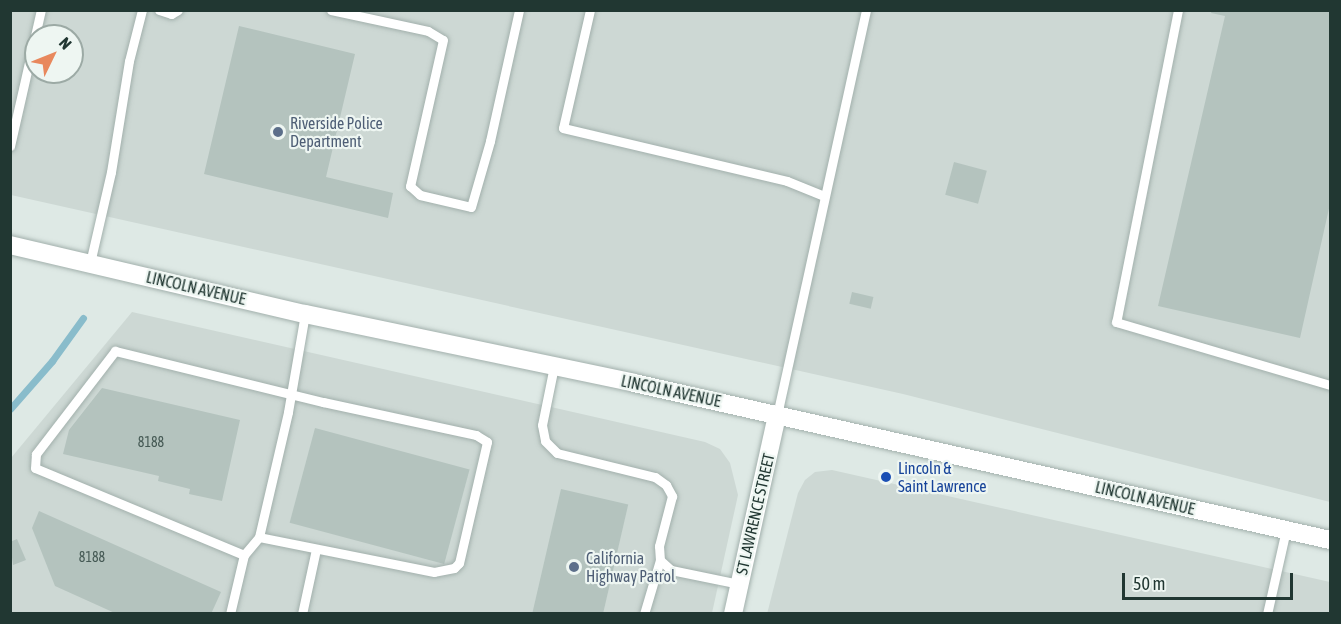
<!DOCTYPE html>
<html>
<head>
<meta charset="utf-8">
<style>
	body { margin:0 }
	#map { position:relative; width:1341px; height:624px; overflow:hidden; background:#dee9e5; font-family:"Asap Condensed",sans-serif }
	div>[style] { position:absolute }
	.built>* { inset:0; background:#cdd8d4 }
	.stream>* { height:7px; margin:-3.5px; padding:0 3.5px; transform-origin:3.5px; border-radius:3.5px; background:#89bccb }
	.building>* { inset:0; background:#b4c3be; transform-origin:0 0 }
	.roads { filter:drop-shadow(0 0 2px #a2b0ac) drop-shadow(0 0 2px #a2b0ac) }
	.service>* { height:9px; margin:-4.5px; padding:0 4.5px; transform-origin:4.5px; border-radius:4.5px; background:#fff }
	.minor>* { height:18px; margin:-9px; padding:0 9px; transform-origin:9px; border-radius:9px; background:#fff }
	.tertiary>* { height:18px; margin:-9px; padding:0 9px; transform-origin:9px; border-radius:9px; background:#fff }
	.dots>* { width:16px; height:16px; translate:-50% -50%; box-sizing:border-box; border:3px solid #eef6f2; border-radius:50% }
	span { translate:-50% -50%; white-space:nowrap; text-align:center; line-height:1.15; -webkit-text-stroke:4.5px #eef6f2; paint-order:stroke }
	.number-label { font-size:14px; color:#465a55 }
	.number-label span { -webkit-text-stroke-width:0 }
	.service-label { font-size:16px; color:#4e5e75 }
	.left { translate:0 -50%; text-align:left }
	.street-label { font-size:16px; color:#213732 }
	.transit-label { font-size:16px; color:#164399 }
	.frame { position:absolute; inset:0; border:12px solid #213732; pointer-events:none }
	.north { position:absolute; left:24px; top:24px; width:60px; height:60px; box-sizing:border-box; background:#eef6f2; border:2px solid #9caaa5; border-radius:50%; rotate:47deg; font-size:16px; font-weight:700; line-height:24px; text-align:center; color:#213732 }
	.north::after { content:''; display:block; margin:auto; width:21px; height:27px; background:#e8885d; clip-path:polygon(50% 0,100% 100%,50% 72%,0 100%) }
	.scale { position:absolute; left:1122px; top:573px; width:171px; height:27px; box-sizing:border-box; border:3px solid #213732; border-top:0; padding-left:8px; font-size:18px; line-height:21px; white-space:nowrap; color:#213732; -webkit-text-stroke:4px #eef6f2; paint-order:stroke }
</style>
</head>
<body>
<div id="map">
	<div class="built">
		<i style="clip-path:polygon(evenodd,11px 11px,1330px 11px,1330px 502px,903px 394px,11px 195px,11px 11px,36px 36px,72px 36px,72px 72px,36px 72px,36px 36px)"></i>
		<i style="clip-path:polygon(132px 312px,705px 442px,720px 449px,730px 463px,738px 495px,712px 613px,11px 614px,11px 458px)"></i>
		<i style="clip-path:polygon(832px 470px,1330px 582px,1330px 613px,767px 614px,798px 493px,805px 480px,815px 472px)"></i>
	</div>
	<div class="stream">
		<i style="left:10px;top:409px;width:64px;rotate:-48.8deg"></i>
		<i style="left:52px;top:361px;width:53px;rotate:-54.2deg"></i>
	</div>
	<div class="building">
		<i style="clip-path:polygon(1212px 10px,1330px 10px,1330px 204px,1300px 338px,1158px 306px,1225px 16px,1211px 13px)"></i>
		<i style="clip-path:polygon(239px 26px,355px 54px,326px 177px,393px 193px,388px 218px,204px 174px)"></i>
		<i style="left:954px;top:162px;width:34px;height:34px;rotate:15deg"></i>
		<i style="left:852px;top:292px;width:22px;height:12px;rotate:13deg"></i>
		<i style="clip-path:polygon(102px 388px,240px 420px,222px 501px,189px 494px,190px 489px,158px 481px,159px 476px,63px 454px,69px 430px)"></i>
		<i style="left:315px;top:428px;width:160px;height:98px;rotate:15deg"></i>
		<i style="left:561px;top:489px;width:69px;height:128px;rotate:13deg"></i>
		<i style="clip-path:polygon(39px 511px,221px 592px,211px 614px,117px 614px,55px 586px,32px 528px)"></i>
		<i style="clip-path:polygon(17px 539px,26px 560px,13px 565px,10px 542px)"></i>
	</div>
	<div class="roads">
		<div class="service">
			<i style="left:159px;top:10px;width:13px;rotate:18deg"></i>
			<i style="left:171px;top:14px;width:8px;rotate:-30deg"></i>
			<i style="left:331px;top:10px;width:99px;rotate:12.2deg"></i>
			<i style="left:428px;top:31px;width:17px;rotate:31deg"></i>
			<i style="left:443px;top:40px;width:150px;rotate:102.7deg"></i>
			<i style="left:410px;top:186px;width:13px;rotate:42deg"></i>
			<i style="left:420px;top:195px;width:52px;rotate:13.2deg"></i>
			<i style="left:471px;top:207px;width:69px;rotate:-73.9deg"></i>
			<i style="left:490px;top:141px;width:134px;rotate:-77.5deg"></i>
			<i style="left:590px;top:10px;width:121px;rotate:102.9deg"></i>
			<i style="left:563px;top:128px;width:230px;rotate:13.3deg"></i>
			<i style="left:787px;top:181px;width:40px;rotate:22deg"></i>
			<i style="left:1178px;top:10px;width:318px;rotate:101.2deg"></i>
			<i style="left:1116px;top:322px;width:223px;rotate:16.4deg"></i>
			<i style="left:10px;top:146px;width:139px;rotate:-77.2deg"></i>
			<i style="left:90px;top:263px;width:93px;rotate:-77deg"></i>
			<i style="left:111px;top:172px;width:112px;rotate:-80.8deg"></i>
			<i style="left:129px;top:61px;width:53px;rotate:-75.7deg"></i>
			<i style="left:554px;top:366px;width:60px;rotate:101.5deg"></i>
			<i style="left:542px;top:425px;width:16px;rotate:79deg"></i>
			<i style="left:545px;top:441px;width:17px;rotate:45deg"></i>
			<i style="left:557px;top:453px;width:101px;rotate:13.8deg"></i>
			<i style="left:655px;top:477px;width:14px;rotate:36deg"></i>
			<i style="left:666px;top:485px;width:13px;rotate:61deg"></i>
			<i style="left:672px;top:496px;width:52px;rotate:104.6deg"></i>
			<i style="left:659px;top:546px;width:14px;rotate:86deg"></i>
			<i style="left:660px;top:560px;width:15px;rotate:42deg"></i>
			<i style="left:671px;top:570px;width:69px;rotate:11.6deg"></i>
			<i style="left:777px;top:415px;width:415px;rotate:-77.6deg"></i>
			<i style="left:244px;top:555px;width:226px;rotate:-157.4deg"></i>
			<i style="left:35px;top:468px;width:14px;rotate:-86deg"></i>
			<i style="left:36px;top:454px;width:130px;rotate:-52.5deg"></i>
			<i style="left:115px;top:351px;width:214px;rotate:13.8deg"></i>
			<i style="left:323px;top:402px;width:157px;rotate:12.2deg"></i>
			<i style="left:476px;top:435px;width:13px;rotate:32deg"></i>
			<i style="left:487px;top:442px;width:124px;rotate:103deg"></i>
			<i style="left:459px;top:563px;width:7px;rotate:135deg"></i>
			<i style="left:454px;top:568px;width:20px;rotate:169deg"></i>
			<i style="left:434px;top:572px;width:178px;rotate:-168.7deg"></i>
			<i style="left:230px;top:614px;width:61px;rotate:-76.7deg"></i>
			<i style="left:244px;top:555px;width:23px;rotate:-50deg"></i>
			<i style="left:259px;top:537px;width:128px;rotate:-76.9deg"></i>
			<i style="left:288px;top:412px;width:99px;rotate:-80.2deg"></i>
			<i style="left:302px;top:614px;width:66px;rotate:-77.8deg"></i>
			<i style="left:644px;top:614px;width:56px;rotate:-73.5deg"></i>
			<i style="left:1267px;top:614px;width:86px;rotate:-77.3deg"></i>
		</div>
		<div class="minor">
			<i style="left:733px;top:614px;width:204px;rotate:-77.5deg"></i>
		</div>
		<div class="tertiary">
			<i style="left:10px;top:245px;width:303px;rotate:13.2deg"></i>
			<i style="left:305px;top:314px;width:336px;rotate:11.8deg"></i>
			<i style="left:634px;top:383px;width:713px;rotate:12.71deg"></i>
		</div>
	</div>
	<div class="dots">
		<i style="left:278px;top:132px;background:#5c6f8a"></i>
		<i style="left:886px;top:477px;background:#1a4fb4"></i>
		<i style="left:574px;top:567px;background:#5c6f8a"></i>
	</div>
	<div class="number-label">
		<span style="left:151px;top:442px">8188</span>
		<span style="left:92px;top:557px">8188</span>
	</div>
	<div class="service-label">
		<span class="left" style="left:290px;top:132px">Riverside Police<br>Department</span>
		<span class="left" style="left:586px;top:567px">California<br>Highway Patrol</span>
	</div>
	<div class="street-label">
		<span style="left:196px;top:288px;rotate:13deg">LINCOLN AVENUE</span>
		<span style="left:671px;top:391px;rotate:12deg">LINCOLN AVENUE</span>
		<span style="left:1145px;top:498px;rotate:13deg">LINCOLN AVENUE</span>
		<span style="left:755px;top:514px;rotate:-77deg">ST LAWRENCE STREET</span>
	</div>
	<div class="transit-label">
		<span class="left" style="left:898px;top:477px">Lincoln &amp;<br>Saint Lawrence</span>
	</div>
	<div class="frame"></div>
	<div class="north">N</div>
	<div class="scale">50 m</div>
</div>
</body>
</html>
